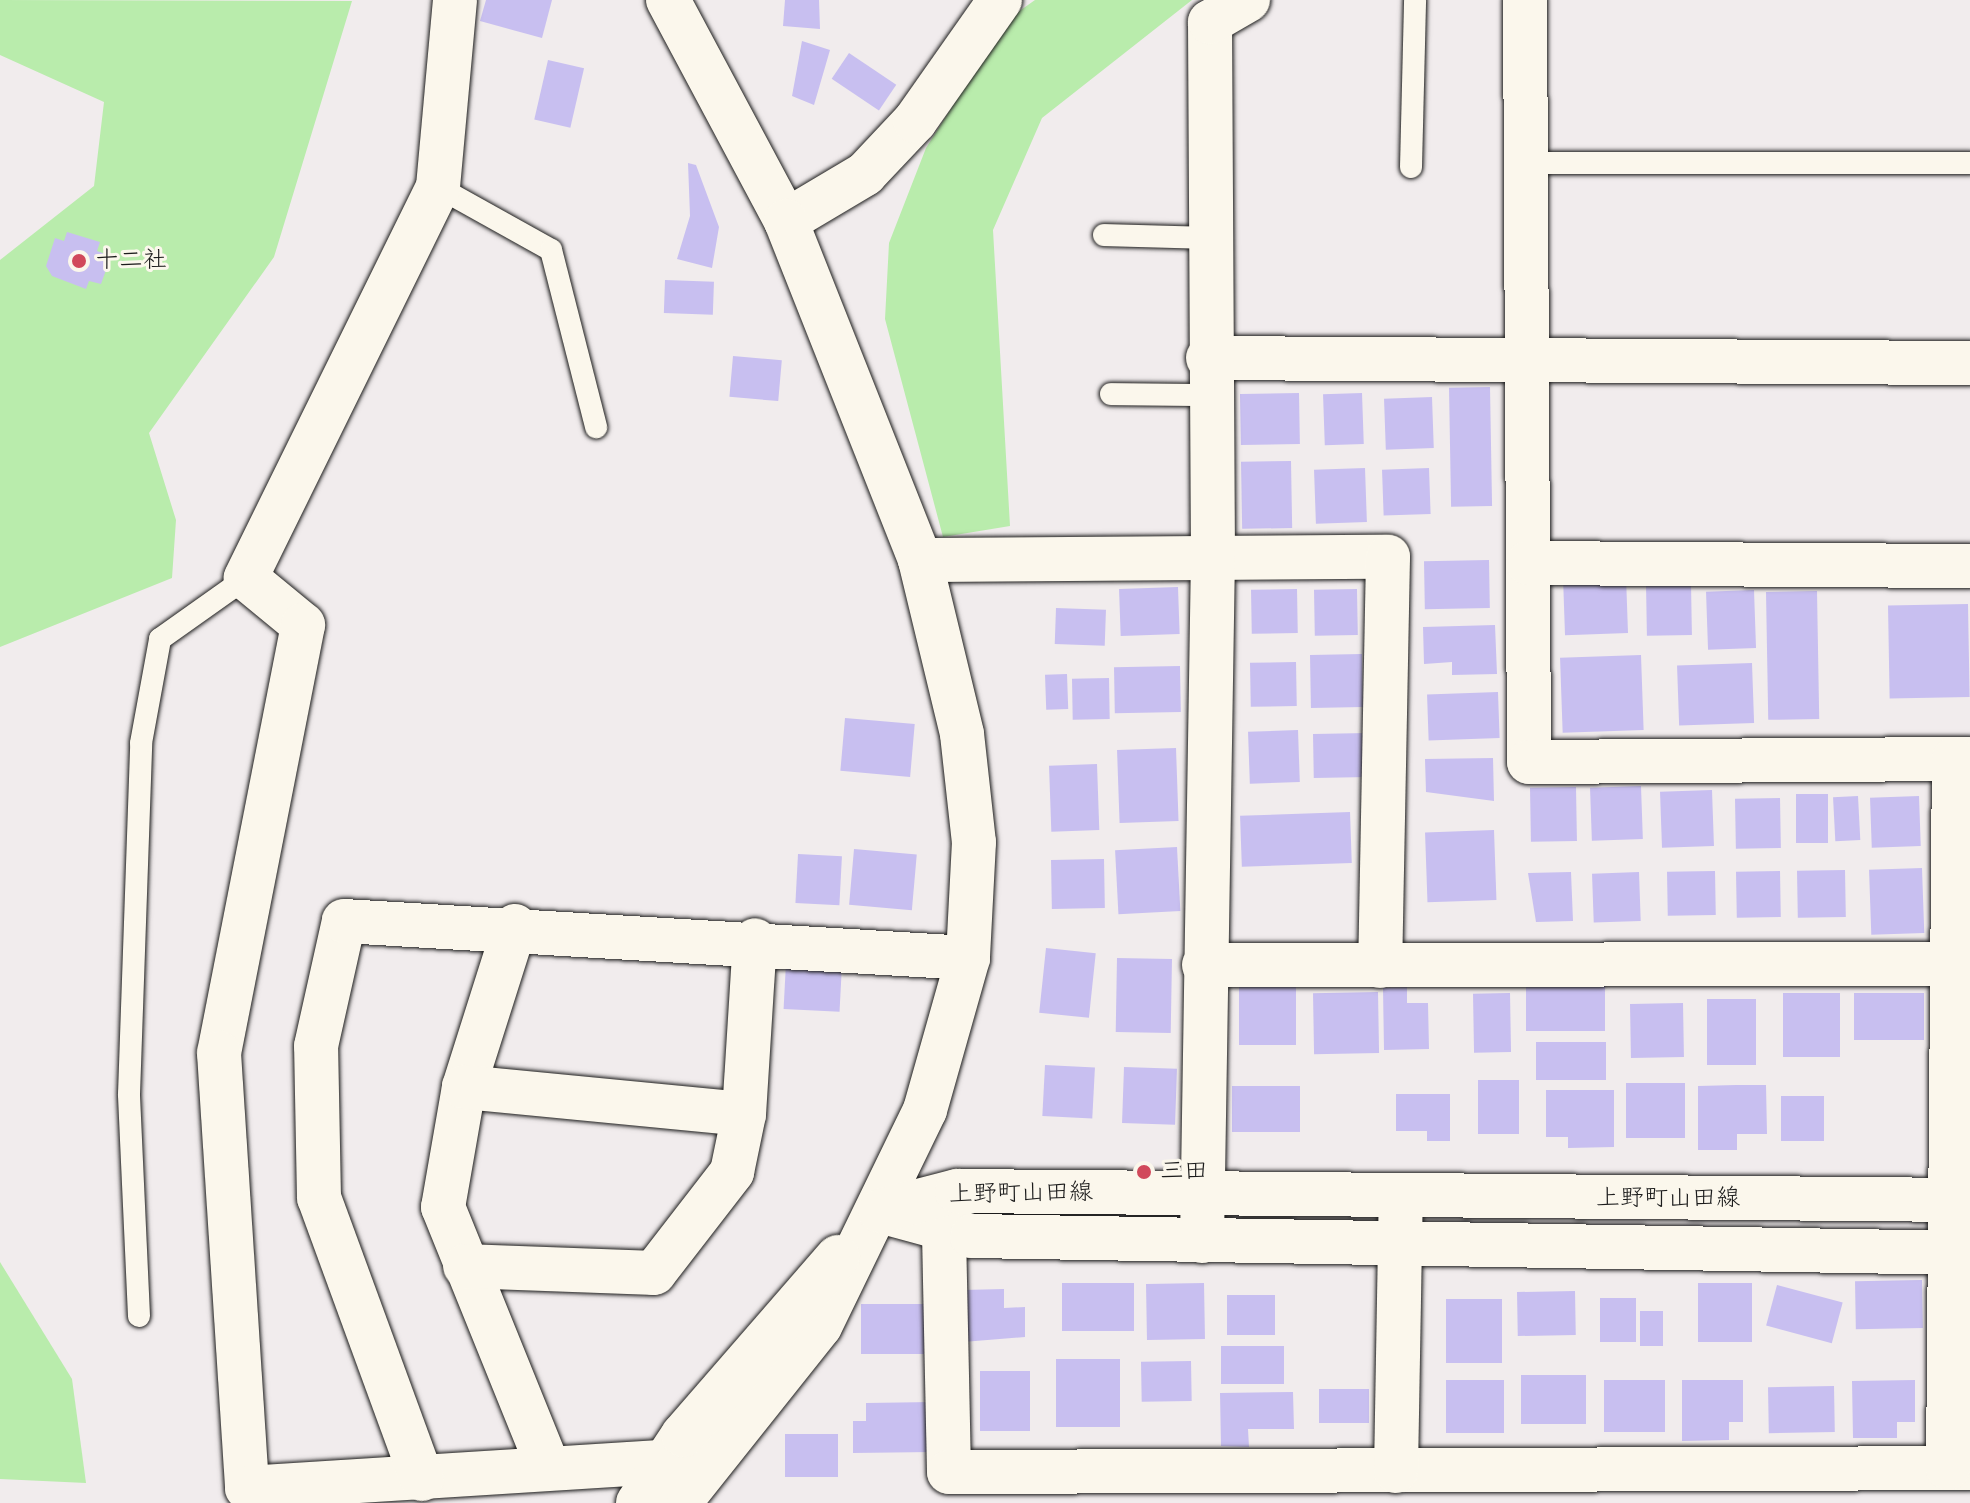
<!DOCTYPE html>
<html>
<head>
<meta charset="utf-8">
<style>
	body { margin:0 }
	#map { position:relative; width:1970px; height:1503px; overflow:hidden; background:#f1eced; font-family:Kalam,"Klee One",sans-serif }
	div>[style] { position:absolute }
	.green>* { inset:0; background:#b9ecac }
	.building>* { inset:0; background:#c8bff0; transform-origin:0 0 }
	.roads { filter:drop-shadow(0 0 2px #1c1c1c) drop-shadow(0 0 2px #1c1c1c) }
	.lane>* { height:22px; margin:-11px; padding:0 11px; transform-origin:11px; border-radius:11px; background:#fbf7ec }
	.street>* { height:44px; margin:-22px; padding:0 22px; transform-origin:22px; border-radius:22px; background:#fbf7ec }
	.secondary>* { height:44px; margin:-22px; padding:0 22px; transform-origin:22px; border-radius:22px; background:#fbf7ec }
	.dots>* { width:22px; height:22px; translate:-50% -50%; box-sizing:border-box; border:4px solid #fbf7ec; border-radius:50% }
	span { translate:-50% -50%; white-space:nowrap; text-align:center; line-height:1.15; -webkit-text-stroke:6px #fbf7ec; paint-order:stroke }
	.poi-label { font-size:24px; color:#1c1c1c }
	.left { translate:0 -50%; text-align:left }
	.street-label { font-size:24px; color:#1c1c1c }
</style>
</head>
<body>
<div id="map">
	<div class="green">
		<i style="clip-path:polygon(0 0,352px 1px,274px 257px,149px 433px,176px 520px,172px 578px,0 647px,0 260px,94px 186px,104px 102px,0 55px)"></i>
		<i style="clip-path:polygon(1035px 0,1192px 0,1042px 118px,993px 230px,1010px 526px,943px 537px,885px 319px,889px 243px,926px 148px,1007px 20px)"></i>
		<i style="clip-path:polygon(0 1262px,72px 1379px,86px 1483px,0 1479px)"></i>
	</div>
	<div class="building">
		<i style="clip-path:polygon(486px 0,552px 0,542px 38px,480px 21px)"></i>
		<i style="clip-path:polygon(785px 0,819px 0,820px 29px,783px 26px)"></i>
		<i style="clip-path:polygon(802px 41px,830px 50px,814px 105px,792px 96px)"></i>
		<i style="left:849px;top:53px;width:57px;height:31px;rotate:34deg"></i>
		<i style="left:548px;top:60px;width:37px;height:61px;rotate:13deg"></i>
		<i style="clip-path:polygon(688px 163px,696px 165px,719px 227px,712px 268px,677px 259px,690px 216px)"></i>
		<i style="clip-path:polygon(67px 232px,100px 242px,97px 251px,111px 256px,101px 284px,89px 281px,86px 289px,52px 276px,46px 266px,55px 238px,64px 241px)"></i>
		<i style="left:665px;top:280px;width:49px;height:33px;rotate:2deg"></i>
		<i style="left:733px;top:356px;width:49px;height:41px;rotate:5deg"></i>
		<i style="left:1490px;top:387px;width:119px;height:41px;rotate:89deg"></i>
		<i style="left:1299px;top:393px;width:51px;height:59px;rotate:89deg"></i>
		<i style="left:1362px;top:393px;width:51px;height:39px;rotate:88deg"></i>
		<i style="left:1432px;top:397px;width:51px;height:48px;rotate:88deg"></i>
		<i style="left:1291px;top:461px;width:67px;height:50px;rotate:89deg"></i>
		<i style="left:1365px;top:468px;width:54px;height:51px;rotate:88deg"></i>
		<i style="left:1429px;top:468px;width:46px;height:47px;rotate:88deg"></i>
		<i style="left:1489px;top:560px;width:48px;height:65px;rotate:89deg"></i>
		<i style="left:1626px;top:576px;width:57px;height:63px;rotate:88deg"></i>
		<i style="left:1691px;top:583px;width:52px;height:45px;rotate:89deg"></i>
		<i style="left:1178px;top:587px;width:47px;height:59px;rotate:88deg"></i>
		<i style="left:1297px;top:589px;width:44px;height:46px;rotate:89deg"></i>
		<i style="left:1357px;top:589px;width:46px;height:43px;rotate:89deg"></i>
		<i style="left:1754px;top:590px;width:58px;height:48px;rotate:88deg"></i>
		<i style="left:1817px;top:591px;width:128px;height:51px;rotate:89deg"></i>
		<i style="left:1968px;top:604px;width:93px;height:80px;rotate:89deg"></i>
		<i style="left:1056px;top:608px;width:50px;height:36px;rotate:2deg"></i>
		<i style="clip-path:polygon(1495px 625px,1497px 674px,1452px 675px,1452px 662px,1424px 664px,1423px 627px)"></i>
		<i style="left:1362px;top:654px;width:53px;height:52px;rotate:89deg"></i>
		<i style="left:1641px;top:655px;width:75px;height:81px;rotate:88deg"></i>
		<i style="left:1296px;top:662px;width:44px;height:46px;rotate:89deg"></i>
		<i style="left:1752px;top:663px;width:60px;height:75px;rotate:88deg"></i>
		<i style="left:1180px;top:666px;width:46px;height:66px;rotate:89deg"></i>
		<i style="left:1067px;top:674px;width:35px;height:22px;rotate:88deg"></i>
		<i style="left:1109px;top:678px;width:41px;height:37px;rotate:89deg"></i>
		<i style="left:1498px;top:692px;width:46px;height:71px;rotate:88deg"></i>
		<i style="left:845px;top:718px;width:70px;height:53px;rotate:5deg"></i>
		<i style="left:1298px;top:730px;width:52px;height:50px;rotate:88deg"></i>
		<i style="left:1368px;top:733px;width:44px;height:55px;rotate:89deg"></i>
		<i style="left:1176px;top:748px;width:73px;height:59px;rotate:88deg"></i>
		<i style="clip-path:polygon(1493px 758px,1494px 801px,1426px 792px,1425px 759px)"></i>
		<i style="left:1097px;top:764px;width:66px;height:48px;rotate:88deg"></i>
		<i style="left:1641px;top:786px;width:53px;height:51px;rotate:88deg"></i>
		<i style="left:1576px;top:787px;width:54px;height:46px;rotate:89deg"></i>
		<i style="left:1712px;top:790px;width:56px;height:52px;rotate:88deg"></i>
		<i style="left:1796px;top:794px;width:32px;height:49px"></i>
		<i style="left:1858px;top:796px;width:44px;height:25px;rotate:87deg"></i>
		<i style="left:1919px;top:796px;width:50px;height:49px;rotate:88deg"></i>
		<i style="left:1780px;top:798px;width:50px;height:45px;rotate:89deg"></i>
		<i style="left:1350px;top:812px;width:51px;height:110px;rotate:88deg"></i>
		<i style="left:1494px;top:830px;width:70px;height:69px;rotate:88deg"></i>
		<i style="left:1177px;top:847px;width:64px;height:62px;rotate:87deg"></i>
		<i style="left:854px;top:849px;width:63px;height:56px;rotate:5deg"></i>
		<i style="left:798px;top:854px;width:44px;height:49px;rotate:3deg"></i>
		<i style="left:1104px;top:859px;width:49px;height:53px;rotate:89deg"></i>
		<i style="left:1922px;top:868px;width:65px;height:53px;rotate:88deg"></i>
		<i style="left:1845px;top:870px;width:47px;height:48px;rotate:89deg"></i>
		<i style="left:1715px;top:871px;width:44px;height:48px;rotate:89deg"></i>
		<i style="left:1780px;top:871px;width:46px;height:44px;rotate:89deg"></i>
		<i style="clip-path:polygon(1571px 872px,1573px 921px,1536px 922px,1528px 873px)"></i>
		<i style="left:1639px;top:872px;width:49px;height:47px;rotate:88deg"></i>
		<i style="left:1046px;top:948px;width:50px;height:65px;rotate:6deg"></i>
		<i style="left:1117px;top:958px;width:55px;height:74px;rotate:1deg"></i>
		<i style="left:786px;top:963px;width:56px;height:46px;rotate:3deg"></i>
		<i style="left:1605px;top:980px;width:51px;height:79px;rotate:90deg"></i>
		<i style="left:1239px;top:985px;width:57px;height:60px"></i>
		<i style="clip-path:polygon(1407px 987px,1407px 1003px,1428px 1003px,1429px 1049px,1384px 1050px,1383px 988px)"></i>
		<i style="left:1378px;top:992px;width:61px;height:65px;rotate:89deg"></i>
		<i style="left:1510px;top:993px;width:59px;height:37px;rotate:89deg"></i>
		<i style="left:1840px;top:993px;width:64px;height:57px;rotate:90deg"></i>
		<i style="left:1924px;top:993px;width:47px;height:70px;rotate:90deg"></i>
		<i style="left:1707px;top:999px;width:49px;height:66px"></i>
		<i style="left:1683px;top:1003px;width:54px;height:53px;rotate:89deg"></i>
		<i style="left:1536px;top:1042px;width:70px;height:38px"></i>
		<i style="left:1045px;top:1065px;width:50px;height:51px;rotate:3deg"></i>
		<i style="left:1124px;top:1067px;width:53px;height:56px;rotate:2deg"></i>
		<i style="left:1478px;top:1080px;width:41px;height:54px"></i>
		<i style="left:1626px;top:1083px;width:59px;height:55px"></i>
		<i style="clip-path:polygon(1736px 1085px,1766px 1085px,1767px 1134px,1737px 1134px,1737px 1150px,1698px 1150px,1698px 1086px)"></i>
		<i style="left:1300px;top:1086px;width:46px;height:68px;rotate:90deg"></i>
		<i style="clip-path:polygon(1546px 1090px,1614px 1090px,1614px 1147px,1568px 1148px,1568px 1137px,1546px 1137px)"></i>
		<i style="clip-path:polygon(1396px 1094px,1450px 1094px,1450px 1141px,1427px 1141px,1427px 1131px,1396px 1131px)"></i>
		<i style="left:1781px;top:1096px;width:43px;height:45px"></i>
		<i style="left:1922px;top:1280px;width:48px;height:67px;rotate:89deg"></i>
		<i style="left:1062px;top:1283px;width:72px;height:48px"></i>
		<i style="left:1204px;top:1283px;width:56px;height:58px;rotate:89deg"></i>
		<i style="left:1698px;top:1283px;width:54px;height:59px"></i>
		<i style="left:1777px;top:1285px;width:68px;height:42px;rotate:15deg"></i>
		<i style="clip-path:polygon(1004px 1289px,1004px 1308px,1025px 1307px,1025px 1337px,963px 1342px,962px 1290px)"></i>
		<i style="left:1575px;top:1291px;width:44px;height:58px;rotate:89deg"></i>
		<i style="left:1227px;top:1295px;width:48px;height:40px"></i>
		<i style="left:1600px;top:1298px;width:36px;height:44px"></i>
		<i style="left:1502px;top:1299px;width:64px;height:56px;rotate:90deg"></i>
		<i style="left:861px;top:1304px;width:63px;height:50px"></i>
		<i style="left:1640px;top:1311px;width:23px;height:35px"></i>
		<i style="left:1221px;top:1346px;width:63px;height:38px"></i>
		<i style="left:1120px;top:1359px;width:68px;height:64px;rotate:90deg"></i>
		<i style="left:1191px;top:1361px;width:40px;height:50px;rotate:89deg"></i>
		<i style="left:980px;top:1371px;width:50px;height:60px"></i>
		<i style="left:1586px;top:1375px;width:49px;height:65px;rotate:90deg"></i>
		<i style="left:1504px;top:1380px;width:53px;height:58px;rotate:90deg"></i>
		<i style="left:1665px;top:1380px;width:52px;height:61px;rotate:90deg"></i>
		<i style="clip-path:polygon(1682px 1380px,1743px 1380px,1743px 1422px,1729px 1422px,1729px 1440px,1682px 1441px)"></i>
		<i style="clip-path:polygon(1915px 1380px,1915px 1422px,1897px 1422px,1897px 1438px,1853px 1438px,1852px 1381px)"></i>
		<i style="left:1834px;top:1386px;width:46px;height:66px;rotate:89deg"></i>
		<i style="left:1319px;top:1389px;width:50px;height:34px"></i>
		<i style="clip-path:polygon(1293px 1392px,1294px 1429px,1248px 1429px,1249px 1447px,1221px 1446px,1220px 1393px)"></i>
		<i style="clip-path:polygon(933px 1402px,933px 1452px,853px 1453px,853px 1421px,866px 1421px,866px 1403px)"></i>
		<i style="left:785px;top:1434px;width:53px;height:43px"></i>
	</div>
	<div class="roads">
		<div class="lane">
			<i style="left:1526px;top:163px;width:444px"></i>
			<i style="left:1411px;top:167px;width:167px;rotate:-88.6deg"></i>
			<i style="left:438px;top:187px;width:129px;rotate:29.1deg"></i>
			<i style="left:551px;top:250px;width:183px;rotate:75.7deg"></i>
			<i style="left:1104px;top:235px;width:105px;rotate:1.6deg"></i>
			<i style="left:1111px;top:394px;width:98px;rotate:0.6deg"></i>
			<i style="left:139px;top:1316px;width:222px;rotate:-92.6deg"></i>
			<i style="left:129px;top:1094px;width:351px;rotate:-88deg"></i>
			<i style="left:141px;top:743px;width:106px;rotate:-79.6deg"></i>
			<i style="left:160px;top:639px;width:105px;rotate:-35.3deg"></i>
		</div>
		<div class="street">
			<i style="left:455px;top:0;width:188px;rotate:95.2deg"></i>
			<i style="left:438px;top:187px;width:436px;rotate:116.2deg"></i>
			<i style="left:246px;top:578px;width:74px;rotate:39.5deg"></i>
			<i style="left:303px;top:625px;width:436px;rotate:101.1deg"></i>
			<i style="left:219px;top:1053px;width:436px;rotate:86.3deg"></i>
			<i style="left:247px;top:1488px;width:418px;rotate:-3.6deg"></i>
			<i style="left:664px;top:1462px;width:33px;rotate:33deg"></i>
			<i style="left:1525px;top:0;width:762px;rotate:89.7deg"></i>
			<i style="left:1529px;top:762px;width:441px;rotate:-0.4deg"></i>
			<i style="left:786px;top:221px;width:92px;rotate:-30.7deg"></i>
			<i style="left:865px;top:174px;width:73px;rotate:-46.7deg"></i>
			<i style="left:915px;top:121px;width:148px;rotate:-54.9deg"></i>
			<i style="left:1208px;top:358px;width:762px;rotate:0.38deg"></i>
			<i style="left:920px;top:560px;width:468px;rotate:-0.4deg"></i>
			<i style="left:1388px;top:557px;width:409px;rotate:91.1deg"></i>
			<i style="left:1528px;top:563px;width:442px;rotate:0.4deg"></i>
			<i style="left:515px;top:926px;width:169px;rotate:107.6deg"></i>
			<i style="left:464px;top:1087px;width:122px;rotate:99.9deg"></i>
			<i style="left:443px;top:1207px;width:277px;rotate:68deg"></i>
			<i style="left:1204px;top:965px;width:766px;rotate:-0.07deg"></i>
			<i style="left:464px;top:1087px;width:281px;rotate:5.5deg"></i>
			<i style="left:744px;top:1114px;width:174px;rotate:-86.4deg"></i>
			<i style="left:944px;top:1233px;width:239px;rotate:88.8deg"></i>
			<i style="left:949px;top:1472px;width:1021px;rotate:-0.22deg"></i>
			<i style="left:1202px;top:1241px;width:683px;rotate:-89.08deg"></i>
			<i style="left:1213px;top:558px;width:536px;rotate:-90.32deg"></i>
			<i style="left:1210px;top:22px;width:44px;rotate:-30.1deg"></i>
			<i style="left:465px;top:1266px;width:189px;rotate:2.1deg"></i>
			<i style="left:654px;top:1273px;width:128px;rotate:-52.3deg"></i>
			<i style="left:732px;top:1172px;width:59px;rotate:-78.3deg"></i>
			<i style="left:1948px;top:1468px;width:709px;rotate:-89.52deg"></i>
			<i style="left:1396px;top:1471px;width:273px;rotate:-89deg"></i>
			<i style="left:422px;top:1479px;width:299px;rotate:-110.1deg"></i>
			<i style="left:319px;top:1198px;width:152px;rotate:-91.1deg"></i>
			<i style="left:316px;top:1046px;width:128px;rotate:-77.4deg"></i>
			<i style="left:344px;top:921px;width:625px;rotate:3.39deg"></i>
		</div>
		<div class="secondary">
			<i style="left:668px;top:0;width:251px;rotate:61.9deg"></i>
			<i style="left:786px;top:221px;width:365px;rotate:68.4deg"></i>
			<i style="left:920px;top:560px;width:179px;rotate:76.4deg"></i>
			<i style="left:962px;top:734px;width:109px;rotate:83.7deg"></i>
			<i style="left:974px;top:842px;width:116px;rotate:93deg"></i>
			<i style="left:968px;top:958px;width:158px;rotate:105.8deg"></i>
			<i style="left:925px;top:1110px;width:240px;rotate:115.9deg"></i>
			<i style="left:820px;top:1326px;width:226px;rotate:128.5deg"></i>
			<i style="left:880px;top:1211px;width:95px;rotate:15.2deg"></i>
			<i style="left:972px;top:1236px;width:998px;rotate:0.98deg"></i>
			<i style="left:880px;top:1211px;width:80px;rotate:-14.6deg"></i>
			<i style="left:957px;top:1191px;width:1013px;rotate:0.51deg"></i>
			<i style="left:638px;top:1503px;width:82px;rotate:-56.5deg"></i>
			<i style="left:683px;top:1435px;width:236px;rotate:-49deg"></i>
		</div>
	</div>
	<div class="dots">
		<i style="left:79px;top:261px;background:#d1495b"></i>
		<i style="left:1144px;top:1172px;background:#d1495b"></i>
	</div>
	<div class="poi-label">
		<span class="left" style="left:95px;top:261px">十二社</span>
		<span class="left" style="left:1160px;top:1172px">三田</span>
	</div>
	<div class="street-label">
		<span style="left:1021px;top:1194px;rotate:-1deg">上野町山田線</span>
		<span style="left:1668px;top:1199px">上野町山田線</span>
	</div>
</div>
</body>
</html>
